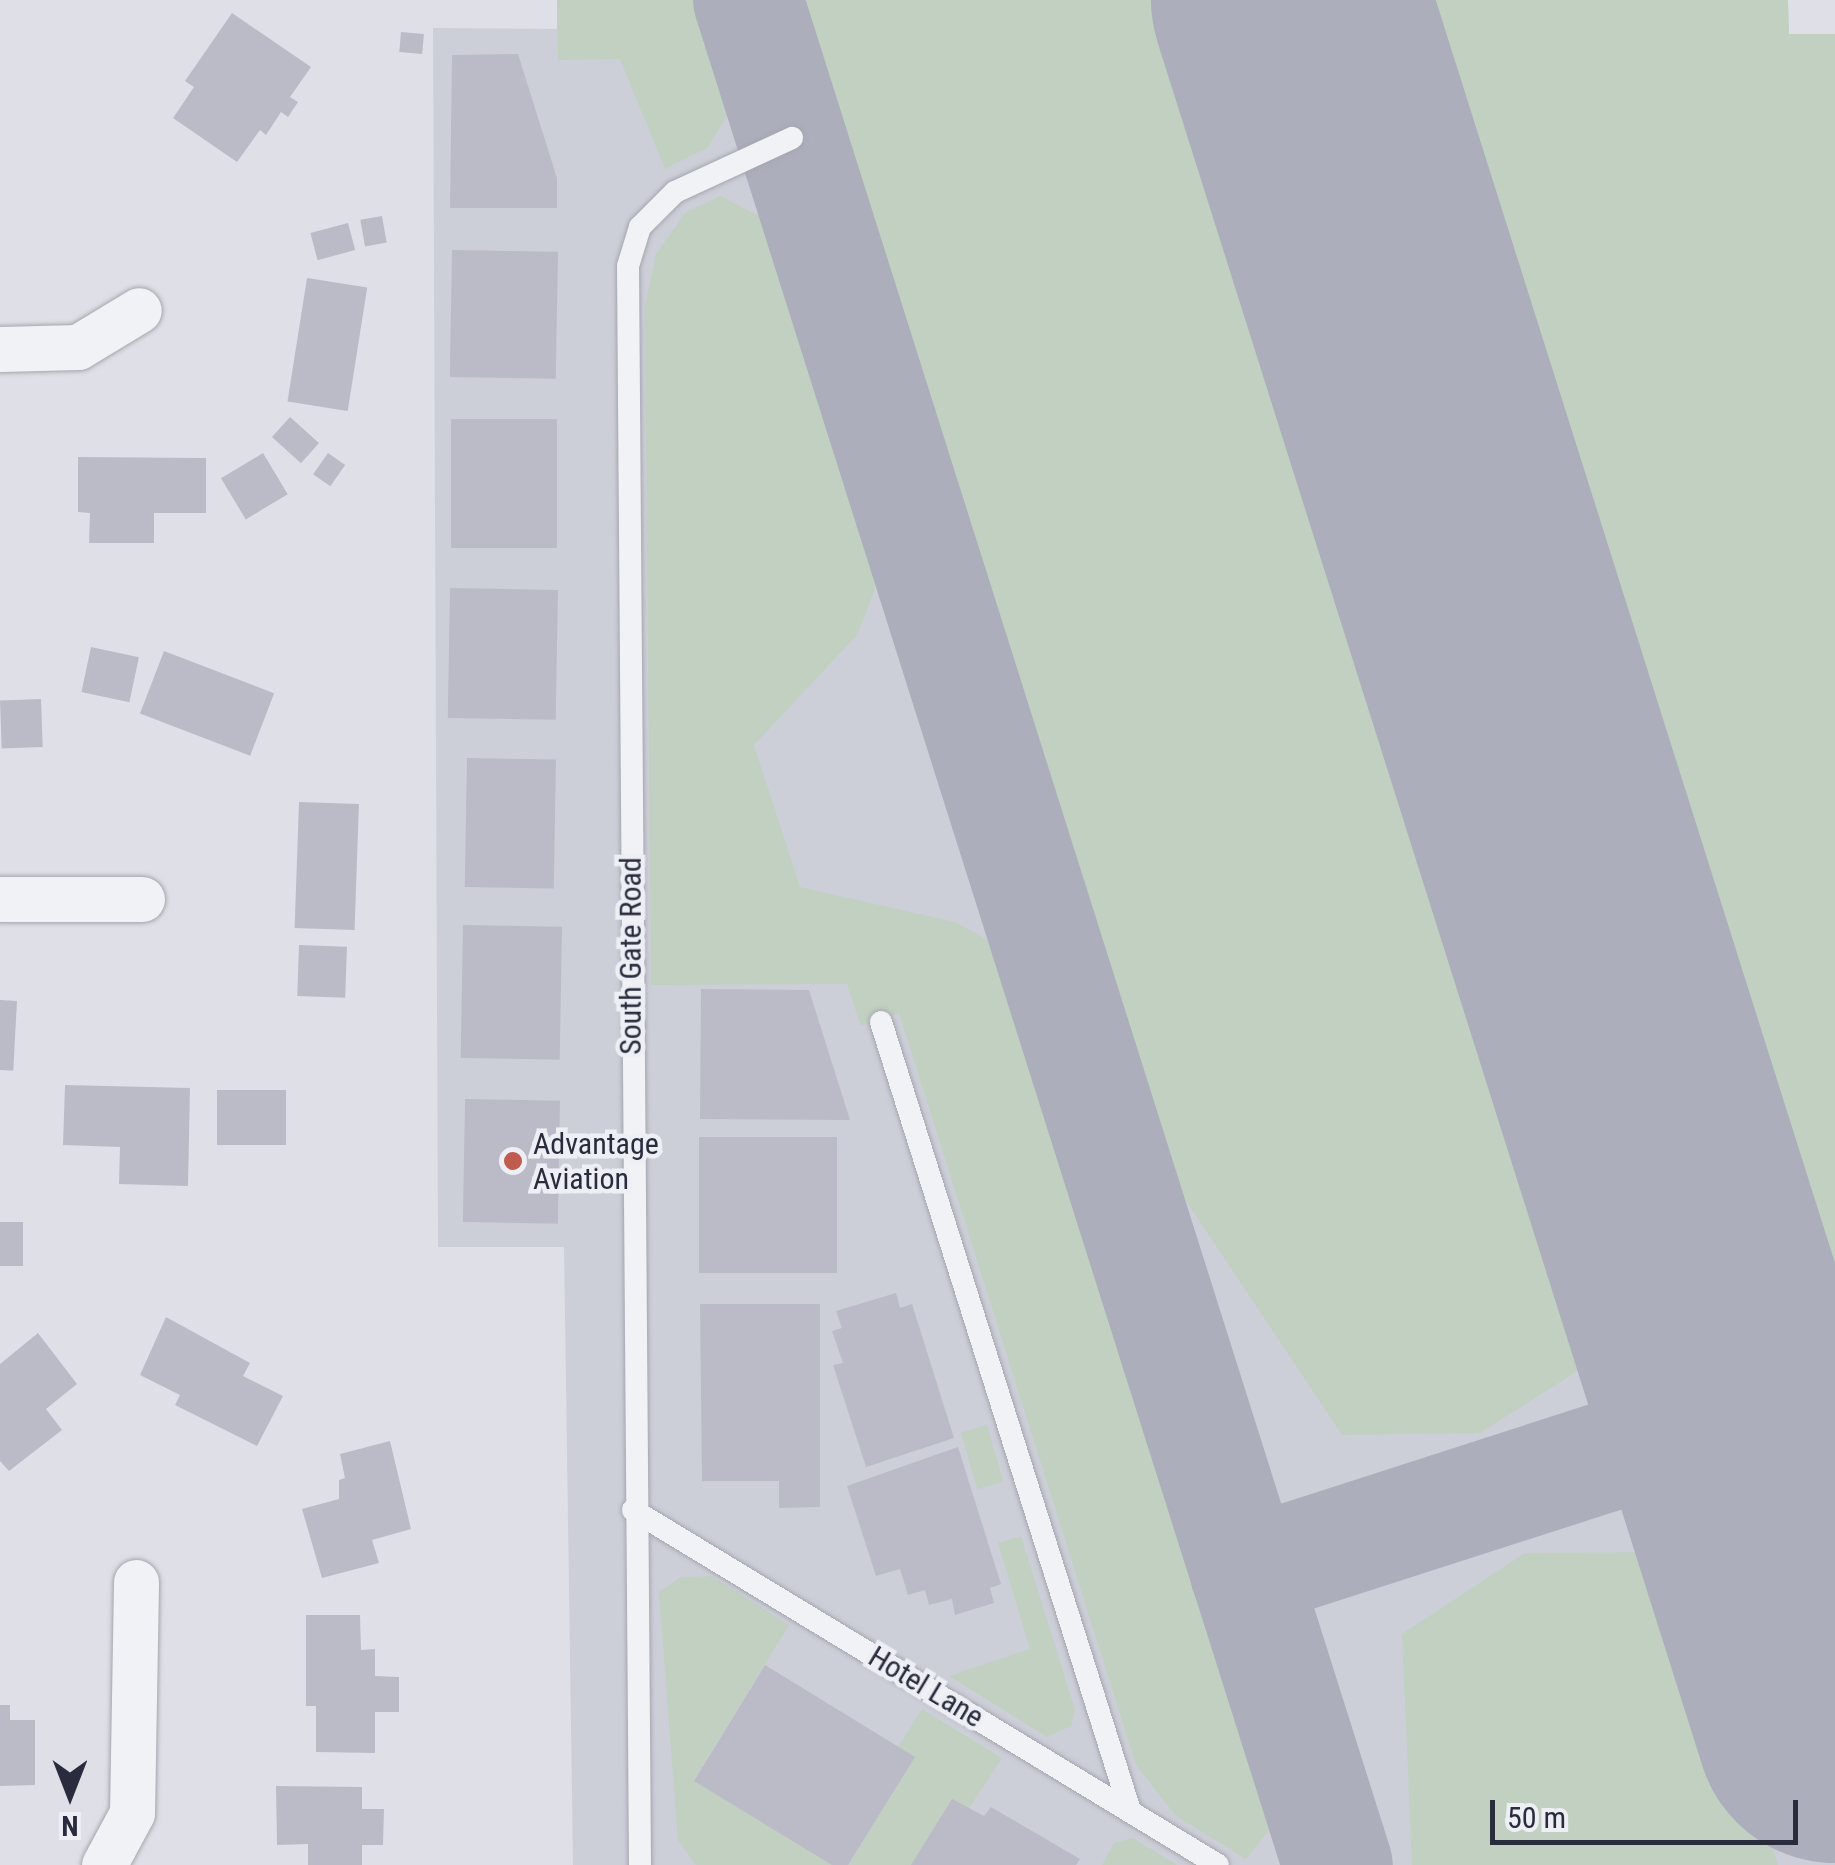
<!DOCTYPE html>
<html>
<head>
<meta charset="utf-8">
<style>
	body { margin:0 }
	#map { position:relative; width:1835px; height:1865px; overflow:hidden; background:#dfe0e7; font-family:"Roboto Condensed",sans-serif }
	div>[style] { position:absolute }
	.built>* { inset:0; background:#cdcfd8 }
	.green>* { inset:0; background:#c1d0c1; transform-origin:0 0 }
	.taxiway>* { height:110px; margin:-55px; padding:0 55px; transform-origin:55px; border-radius:55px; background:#acaebb }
	.runway>* { height:278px; margin:-139px; padding:0 139px; transform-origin:139px; border-radius:139px; background:#acaebb }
	.building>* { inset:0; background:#babbc6; transform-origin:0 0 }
	.roads { filter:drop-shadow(0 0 2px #a5a6b0) drop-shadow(0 0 2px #a5a6b0) }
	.lane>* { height:22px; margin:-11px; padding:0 11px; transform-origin:11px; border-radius:11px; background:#f1f2f5 }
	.street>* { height:45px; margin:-22.5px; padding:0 22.5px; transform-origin:22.5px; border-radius:22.5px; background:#f1f2f5 }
	.dots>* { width:28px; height:28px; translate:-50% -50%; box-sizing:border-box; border:5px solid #eeeff5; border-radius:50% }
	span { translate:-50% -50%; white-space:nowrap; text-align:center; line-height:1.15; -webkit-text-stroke:9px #eeeff5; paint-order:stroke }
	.street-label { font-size:30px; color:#292c3c }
	.poi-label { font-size:30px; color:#292c3c }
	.left { translate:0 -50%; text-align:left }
	.north { position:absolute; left:20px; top:1745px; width:100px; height:100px; -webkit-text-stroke:8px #eeeff5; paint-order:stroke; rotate:180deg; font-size:28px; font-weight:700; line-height:40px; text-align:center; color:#292c3c }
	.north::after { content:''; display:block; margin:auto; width:35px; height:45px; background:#292c3c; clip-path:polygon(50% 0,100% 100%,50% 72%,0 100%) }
	.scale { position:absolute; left:1490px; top:1800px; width:308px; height:45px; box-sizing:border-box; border:5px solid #292c3c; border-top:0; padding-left:12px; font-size:30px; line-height:35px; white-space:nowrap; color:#292c3c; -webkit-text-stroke:8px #eeeff5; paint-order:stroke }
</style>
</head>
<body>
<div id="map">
	<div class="built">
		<i style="clip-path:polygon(557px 0,1788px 0,1789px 34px,1835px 34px,1835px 1865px,573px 1865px,564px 1247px,438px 1247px,433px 28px,557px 29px)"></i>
	</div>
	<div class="green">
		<i style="clip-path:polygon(557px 0,705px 0,738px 98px,707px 148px,665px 169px,620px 59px,558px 60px)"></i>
		<i style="clip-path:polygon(798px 0,1187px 0,1609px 1331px,1601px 1356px,1480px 1433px,1342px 1435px,1174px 1183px)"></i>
		<i style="clip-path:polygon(1386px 0,1788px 0,1789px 34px,1835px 34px,1835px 1305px,1810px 1286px,1778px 1241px)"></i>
		<i style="clip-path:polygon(720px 196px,769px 221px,873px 547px,875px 589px,857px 635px,754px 745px,800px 887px,955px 922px,986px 939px,1011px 974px,1274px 1824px,1246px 1859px,1176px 1816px,1136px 1765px,899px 1013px,861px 1026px,847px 984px,651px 985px,645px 306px,656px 254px,685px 213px)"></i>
		<i style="left:987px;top:1425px;width:59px;height:27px;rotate:74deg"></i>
		<i style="clip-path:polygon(1021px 1536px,1075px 1710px,1071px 1726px,1047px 1737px,949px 1676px,1030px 1649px,998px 1543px)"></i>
		<i style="clip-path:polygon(1668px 1552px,1682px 1561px,1778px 1865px,1412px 1865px,1402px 1634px,1525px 1553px)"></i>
		<i style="clip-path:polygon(711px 1576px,789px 1625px,694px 1780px,832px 1865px,696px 1865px,678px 1840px,659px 1592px,681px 1577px)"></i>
		<i style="clip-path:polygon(922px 1709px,1002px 1758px,969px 1808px,952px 1800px,911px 1865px,848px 1865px,915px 1757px,898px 1747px)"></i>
		<i style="clip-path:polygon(1133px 1838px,1177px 1865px,1102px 1865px,1114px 1843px)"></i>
	</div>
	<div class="taxiway">
		<i style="left:748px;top:0;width:1956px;rotate:72.45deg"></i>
		<i style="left:1245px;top:1573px;width:620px;rotate:-17.85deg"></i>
	</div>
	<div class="runway">
		<i style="left:1290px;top:0;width:1808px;rotate:72.46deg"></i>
	</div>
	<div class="building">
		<i style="clip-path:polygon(232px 13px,311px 67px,290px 97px,298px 102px,288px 117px,281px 112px,266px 135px,260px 130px,237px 162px,173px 118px,194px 87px,185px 81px)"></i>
		<i style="left:401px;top:32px;width:23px;height:20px;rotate:5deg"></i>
		<i style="clip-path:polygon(518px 54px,557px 178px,557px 208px,450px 208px,452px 55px)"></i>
		<i style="left:382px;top:216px;width:27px;height:22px;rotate:80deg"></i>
		<i style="left:348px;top:223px;width:28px;height:39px;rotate:75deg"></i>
		<i style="left:452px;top:250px;width:106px;height:127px;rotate:1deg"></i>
		<i style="left:307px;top:278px;width:61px;height:125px;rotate:9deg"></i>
		<i style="left:290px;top:417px;width:39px;height:27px;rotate:42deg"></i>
		<i style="left:557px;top:419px;width:129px;height:106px;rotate:90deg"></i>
		<i style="left:263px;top:453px;width:48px;height:49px;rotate:59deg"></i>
		<i style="left:328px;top:453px;width:21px;height:26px;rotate:35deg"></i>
		<i style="clip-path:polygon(78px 457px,206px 458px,206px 513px,154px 513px,154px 543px,89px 543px,90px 513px,78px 512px)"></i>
		<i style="left:450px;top:588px;width:108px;height:130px;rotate:1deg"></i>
		<i style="left:91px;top:647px;width:49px;height:46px;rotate:12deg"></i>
		<i style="left:164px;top:651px;width:118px;height:67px;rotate:21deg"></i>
		<i style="left:41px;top:699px;width:48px;height:41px;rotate:88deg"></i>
		<i style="left:467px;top:758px;width:89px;height:129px;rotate:1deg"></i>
		<i style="left:299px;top:802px;width:60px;height:126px;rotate:2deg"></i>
		<i style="left:463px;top:925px;width:99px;height:133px;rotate:1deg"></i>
		<i style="left:299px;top:945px;width:48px;height:51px;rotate:2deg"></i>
		<i style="clip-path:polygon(701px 989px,809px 990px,850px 1120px,700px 1119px)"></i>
		<i style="left:0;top:1000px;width:17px;height:70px;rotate:3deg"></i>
		<i style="clip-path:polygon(65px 1085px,190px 1088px,188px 1186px,119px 1184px,120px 1147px,63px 1145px)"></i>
		<i style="left:217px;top:1090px;width:69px;height:55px"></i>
		<i style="left:465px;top:1099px;width:95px;height:123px;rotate:1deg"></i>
		<i style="left:837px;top:1137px;width:136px;height:138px;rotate:90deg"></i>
		<i style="left:0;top:1222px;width:23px;height:44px"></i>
		<i style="clip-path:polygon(896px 1293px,900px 1308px,912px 1304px,954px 1438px,866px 1467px,833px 1365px,843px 1363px,832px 1331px,842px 1328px,836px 1311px)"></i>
		<i style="clip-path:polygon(700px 1304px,820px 1304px,820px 1507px,779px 1508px,779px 1481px,702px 1481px)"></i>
		<i style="clip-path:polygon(166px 1317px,250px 1363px,243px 1376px,283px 1396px,257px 1446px,175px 1405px,180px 1395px,140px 1375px)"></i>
		<i style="clip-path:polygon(38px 1333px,77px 1384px,46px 1409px,62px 1430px,9px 1471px,0 1461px,0 1364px)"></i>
		<i style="clip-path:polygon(390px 1441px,411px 1529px,372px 1540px,379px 1563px,322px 1578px,302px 1509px,339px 1499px,339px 1480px,345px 1478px,340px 1454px)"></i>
		<i style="clip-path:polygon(958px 1447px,1001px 1584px,990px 1588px,994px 1603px,955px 1615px,952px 1599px,929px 1605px,925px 1590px,908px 1595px,900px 1569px,876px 1576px,847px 1486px)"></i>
		<i style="clip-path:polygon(306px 1615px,360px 1615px,361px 1650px,375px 1649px,375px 1676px,399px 1677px,399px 1712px,375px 1712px,375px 1753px,316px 1752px,316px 1706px,306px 1706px)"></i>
		<i style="clip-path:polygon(765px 1665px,915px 1757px,848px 1865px,832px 1865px,694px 1781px)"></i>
		<i style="clip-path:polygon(0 1705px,10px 1705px,10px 1720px,35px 1720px,35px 1785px,0 1786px)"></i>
		<i style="clip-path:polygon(276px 1786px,362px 1787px,362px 1809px,384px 1809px,383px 1845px,362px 1845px,362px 1865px,308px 1865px,308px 1844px,277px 1845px)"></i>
		<i style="clip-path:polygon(952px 1799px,984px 1816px,991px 1807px,1080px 1859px,1076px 1865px,911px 1865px)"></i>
	</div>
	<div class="roads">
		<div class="lane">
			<i style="left:881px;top:1022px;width:827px;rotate:72.48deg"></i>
			<i style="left:633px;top:1510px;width:684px;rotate:31.25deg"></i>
			<i style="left:640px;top:1865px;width:1599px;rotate:-90.43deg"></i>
			<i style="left:628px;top:266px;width:41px;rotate:-72.9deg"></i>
			<i style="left:640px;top:227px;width:49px;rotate:-45deg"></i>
			<i style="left:675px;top:192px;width:129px;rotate:-24.8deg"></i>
		</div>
		<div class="street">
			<i style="left:0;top:349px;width:78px;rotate:-1.5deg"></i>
			<i style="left:78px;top:347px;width:71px;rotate:-31.2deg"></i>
			<i style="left:0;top:899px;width:142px"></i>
			<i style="left:104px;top:1865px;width:59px;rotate:-61.7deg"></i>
			<i style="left:132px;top:1813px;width:231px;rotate:-89deg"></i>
		</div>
	</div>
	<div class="dots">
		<i style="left:513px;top:1161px;background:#c05b50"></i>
	</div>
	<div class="street-label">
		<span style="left:631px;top:956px;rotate:-90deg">South Gate Road</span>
		<span style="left:926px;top:1687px;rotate:31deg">Hotel Lane</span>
	</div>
	<div class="poi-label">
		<span class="left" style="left:533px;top:1161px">Advantage<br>Aviation</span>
	</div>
	<div class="north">N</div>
	<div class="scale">50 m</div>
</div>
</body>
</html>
